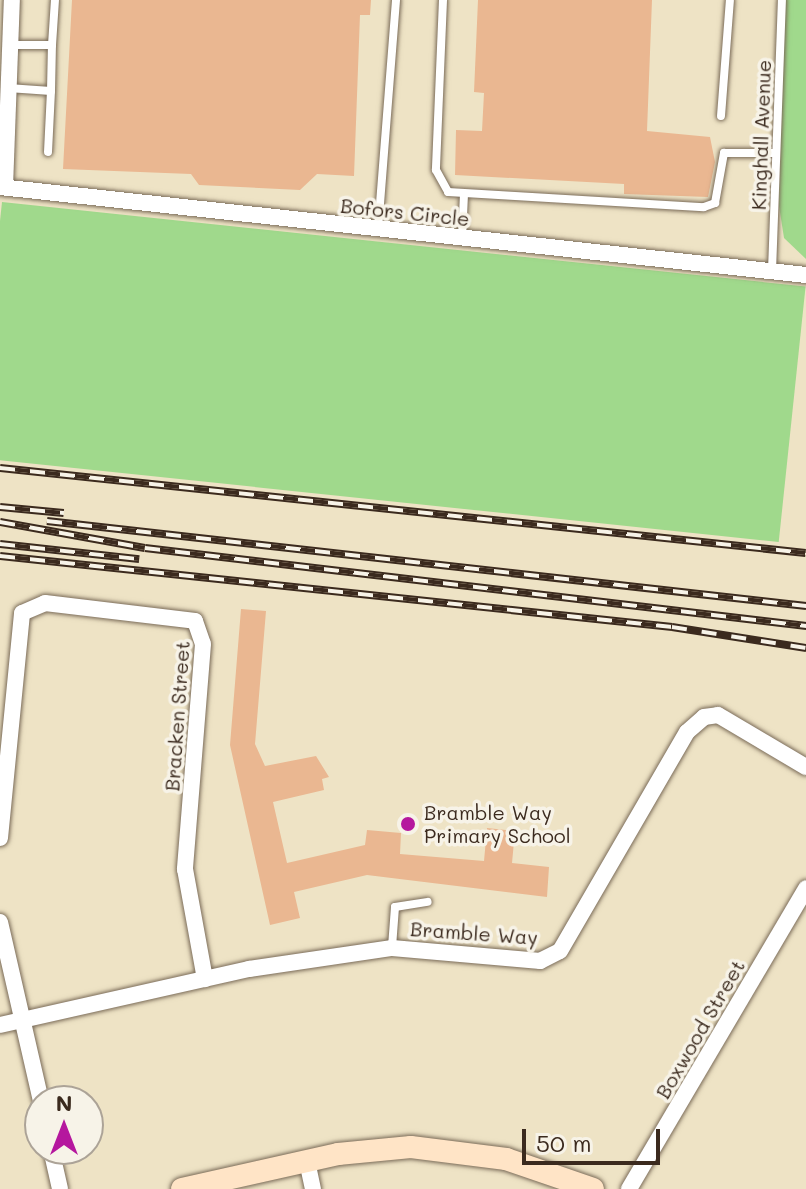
<!DOCTYPE html>
<html>
<head>
<meta charset="utf-8">
<style>
	body { margin:0 }
	#map { position:relative; width:806px; height:1189px; overflow:hidden; background:#eee3c5; font-family:Mali,sans-serif }
	div>[style] { position:absolute }
	.green>* { inset:0; background:#a0d98c; transform-origin:0 0 }
	.building>* { inset:0; background:#eab791 }
	.roads { filter:drop-shadow(0 0 2px #7a6b58) drop-shadow(0 0 2px #7a6b58) }
	.lane>* { height:8px; margin:-4px; padding:0 4px; transform-origin:4px; border-radius:4px; background:#fff }
	.street>* { height:16px; margin:-8px; padding:0 8px; transform-origin:8px; border-radius:8px; background:#fff }
	.secondary>* { height:22px; margin:-11px; padding:0 11px; transform-origin:11px; border-radius:11px; background:#ffe4c6 }
	.rail>* { height:8px; margin-top:-4px; transform-origin:0; background:repeating-linear-gradient(90deg,#f7f3e8 0 15px,#3b2a1e 0 30px); box-sizing:border-box; border-block:2px solid #3b2a1e }
	.dots>* { width:22px; height:22px; translate:-50% -50%; box-sizing:border-box; border:4px solid #f7f3e8; border-radius:50% }
	span { translate:-50% -50%; white-space:nowrap; text-align:center; line-height:1.15; -webkit-text-stroke:7px #f7f3e8; paint-order:stroke }
	.street-label { font-size:20px; color:#3b2a1e }
	.poi-label { font-size:20px; color:#3b2a1e }
	.left { translate:0 -50%; text-align:left }
	.north { position:absolute; left:24px; top:1085px; width:80px; height:80px; box-sizing:border-box; background:#f7f3e8; border:2px solid #aca397; border-radius:50%; rotate:0deg; font-size:22px; font-weight:700; line-height:32px; text-align:center; color:#3b2a1e }
	.north::after { content:''; display:block; margin:auto; width:28px; height:36px; background:#b5179e; clip-path:polygon(50% 0,100% 100%,50% 72%,0 100%) }
	.scale { position:absolute; left:522px; top:1129px; width:138px; height:36px; box-sizing:border-box; border:4px solid #3b2a1e; border-top:0; padding-left:10px; font-size:24px; line-height:28px; white-space:nowrap; color:#3b2a1e; -webkit-text-stroke:6px #f7f3e8; paint-order:stroke }
</style>
</head>
<body>
<div id="map">
	<div class="green">
		<i style="clip-path:polygon(785px 0,806px 0,806px 259px,784px 238px,779px 206px)"></i>
		<i style="left:2px;top:202px;width:808px;height:257px;rotate:6deg"></i>
	</div>
	<div class="building">
		<i style="clip-path:polygon(72px 0,371px 0,370px 15px,360px 15px,354px 176px,317px 174px,300px 190px,199px 185px,191px 174px,63px 169px)"></i>
		<i style="clip-path:polygon(478px 0,652px 0,647px 131px,710px 137px,715px 162px,708px 197px,624px 194px,624px 184px,455px 175px,456px 130px,482px 131px,484px 93px,474px 92px)"></i>
		<i style="clip-path:polygon(241px 609px,266px 611px,255px 744px,265px 766px,316px 756px,329px 777px,322px 779px,324px 790px,273px 802px,287px 863px,365px 845px,367px 830px,401px 833px,400px 854px,484px 861px,487px 828px,515px 831px,512px 863px,549px 867px,547px 897px,367px 875px,294px 892px,300px 918px,270px 925px,230px 745px)"></i>
	</div>
	<div class="roads">
		<div class="lane">
			<i style="left:443px;top:0;width:170px;rotate:92.4deg"></i>
			<i style="left:436px;top:170px;width:25px;rotate:61deg"></i>
			<i style="left:448px;top:192px;width:256px;rotate:3.4deg"></i>
			<i style="left:704px;top:207px;width:12px;rotate:-20deg"></i>
			<i style="left:715px;top:203px;width:51px;rotate:-79.8deg"></i>
			<i style="left:724px;top:153px;width:52px"></i>
			<i style="left:52px;top:45px;width:45px;rotate:-86.2deg"></i>
			<i style="left:8px;top:88px;width:43px;rotate:4deg"></i>
			<i style="left:51px;top:91px;width:46px;rotate:-88.8deg"></i>
			<i style="left:52px;top:45px;width:41px;rotate:180deg"></i>
			<i style="left:721px;top:116px;width:116px;rotate:-85.6deg"></i>
			<i style="left:48px;top:152px;width:61px;rotate:-87.2deg"></i>
			<i style="left:378px;top:229px;width:230px;rotate:-85.5deg"></i>
			<i style="left:462px;top:238px;width:44px;rotate:-87.4deg"></i>
			<i style="left:772px;top:271px;width:271px;rotate:-87.9deg"></i>
			<i style="left:392px;top:947px;width:40px;rotate:-85.7deg"></i>
			<i style="left:395px;top:907px;width:33px;rotate:-9deg"></i>
		</div>
		<div class="street">
			<i style="left:0;top:187px;width:811px;rotate:6.23deg"></i>
			<i style="left:5px;top:187px;width:187px;rotate:-87.9deg"></i>
			<i style="left:0;top:838px;width:226px;rotate:-84.4deg"></i>
			<i style="left:22px;top:613px;width:25px;rotate:-23deg"></i>
			<i style="left:45px;top:603px;width:151px;rotate:6.8deg"></i>
			<i style="left:195px;top:621px;width:24px;rotate:71deg"></i>
			<i style="left:203px;top:644px;width:226px;rotate:94.6deg"></i>
			<i style="left:185px;top:869px;width:112px;rotate:79.7deg"></i>
			<i style="left:0;top:922px;width:184px;rotate:77.1deg"></i>
			<i style="left:0;top:1025px;width:255px;rotate:-12.7deg"></i>
			<i style="left:249px;top:969px;width:145px;rotate:-8.4deg"></i>
			<i style="left:392px;top:948px;width:149px;rotate:5deg"></i>
			<i style="left:540px;top:961px;width:22px;rotate:-27deg"></i>
			<i style="left:560px;top:951px;width:253px;rotate:-59.9deg"></i>
			<i style="left:687px;top:732px;width:23px;rotate:-41deg"></i>
			<i style="left:704px;top:717px;width:14px;rotate:-8deg"></i>
			<i style="left:718px;top:715px;width:102px;rotate:30.6deg"></i>
			<i style="left:51px;top:1149px;width:41px;rotate:77.3deg"></i>
			<i style="left:307px;top:1161px;width:29px;rotate:78deg"></i>
			<i style="left:629px;top:1189px;width:349px;rotate:-59.5deg"></i>
		</div>
		<div class="secondary">
			<i style="left:182px;top:1189px;width:160px;rotate:-12.6deg"></i>
			<i style="left:338px;top:1154px;width:73px;rotate:-5.5deg"></i>
			<i style="left:411px;top:1147px;width:96px;rotate:7.2deg"></i>
			<i style="left:506px;top:1159px;width:92px;rotate:19deg"></i>
		</div>
	</div>
	<div class="rail">
		<i style="left:0;top:468px;width:810px;rotate:6.02deg"></i>
		<i style="left:0;top:507px;width:64px;rotate:5.4deg"></i>
		<i style="left:47px;top:521px;width:764px;rotate:6.39deg"></i>
		<i style="left:0;top:522px;width:147px;rotate:10.2deg"></i>
		<i style="left:145px;top:548px;width:666px;rotate:6.73deg"></i>
		<i style="left:0;top:544px;width:140px;rotate:6.2deg"></i>
		<i style="left:0;top:556px;width:676px;rotate:6.03deg"></i>
		<i style="left:672px;top:627px;width:136px;rotate:8.9deg"></i>
	</div>
	<div class="dots">
		<i style="left:408px;top:824px;background:#b5179e"></i>
	</div>
	<div class="street-label">
		<span style="left:761px;top:135px;rotate:-88deg">Kinghall Avenue</span>
		<span style="left:405px;top:212px;rotate:6deg">Bofors Circle</span>
		<span style="left:177px;top:716px;rotate:-86deg">Bracken Street</span>
		<span style="left:474px;top:933px;rotate:4deg">Bramble Way</span>
		<span style="left:700px;top:1029px;rotate:-60deg">Boxwood Street</span>
	</div>
	<div class="poi-label">
		<span class="left" style="left:424px;top:824px">Bramble Way<br>Primary School</span>
	</div>
	<div class="north">N</div>
	<div class="scale">50 m</div>
</div>
</body>
</html>
